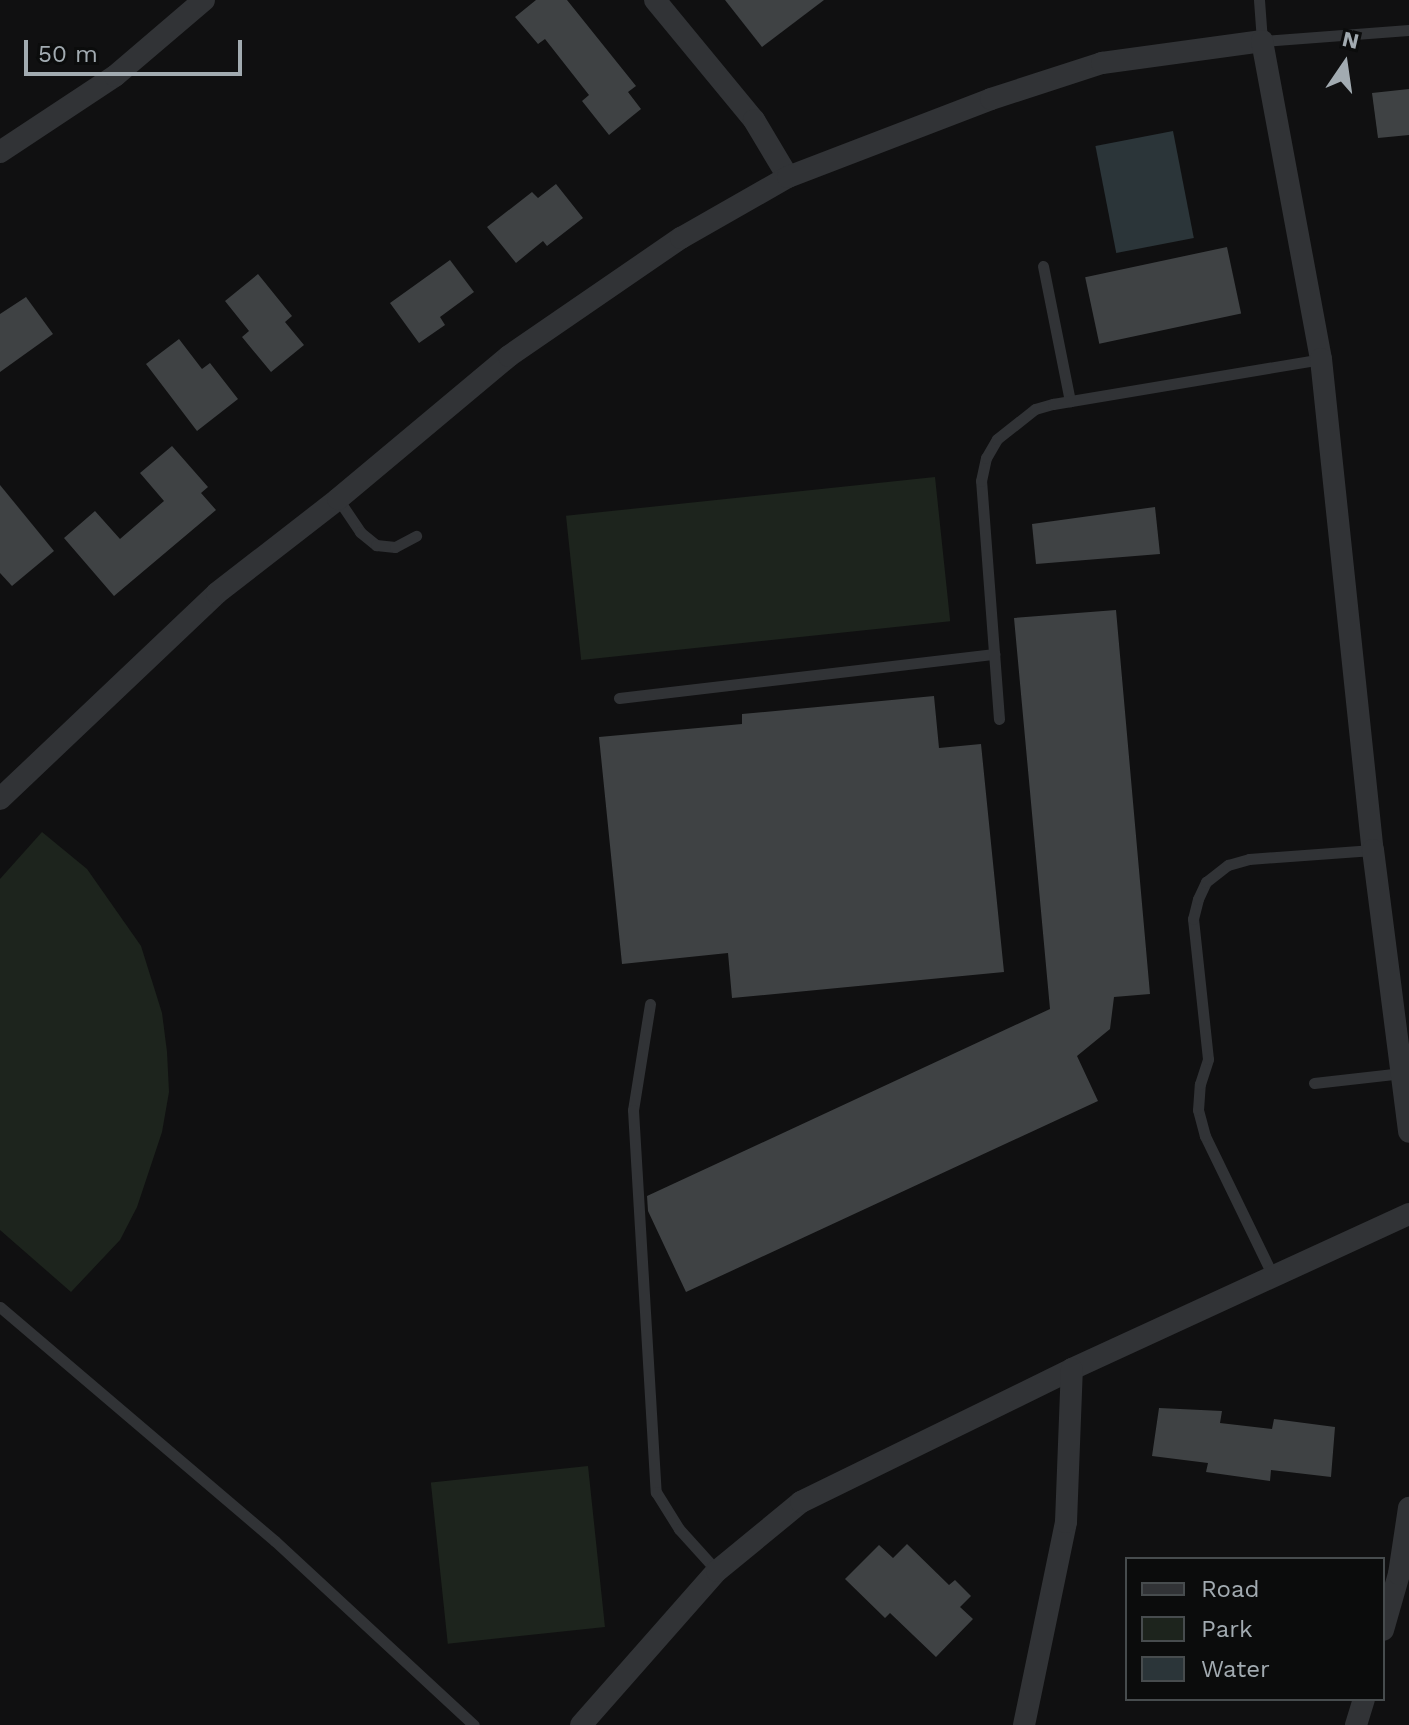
<!DOCTYPE html>
<html>
<head>
<meta charset="utf-8">
<style>
	body { margin:0 }
	#map { position:relative; width:1409px; height:1725px; overflow:hidden; background:#101011; font-family:"Work Sans",sans-serif }
	div>[style] { position:absolute }
	.green>* { inset:0; background:#1d241d; transform-origin:0 0 }
	.water>* { inset:0; background:#2b3539; transform-origin:0 0 }
	.building>* { inset:0; background:#3f4244; transform-origin:0 0 }
	.lane>* { height:11px; margin:-5.5px; padding:0 5.5px; transform-origin:5.5px; border-radius:5.5px; background:#313336 }
	.street>* { height:22px; margin:-11px; padding:0 11px; transform-origin:11px; border-radius:11px; background:#313336 }
	span { translate:-50% -50%; white-space:nowrap; text-align:center; line-height:1.15; -webkit-text-stroke:6px #0b0c0c; paint-order:stroke }
	.legend { position:absolute; left:1125px; top:1557px; width:260px; height:144px; box-sizing:border-box; background:#0b0c0c; border:2px solid #474c4e; margin:0; padding:10px 14px; list-style:none; font-size:24px; color:#a2abb1 }
	.legend li { display:flex; align-items:center; gap:16px; height:40px }
	.legend b { width:40px; border:2px solid #474c4e }
	.north { position:absolute; left:1305px; top:24px; width:80px; height:80px; -webkit-text-stroke:6px #0b0c0c; paint-order:stroke; rotate:13deg; font-size:22px; font-weight:700; line-height:32px; text-align:center; color:#a2abb1 }
	.north::after { content:''; display:block; margin:auto; width:28px; height:36px; background:#a2abb1; clip-path:polygon(50% 0,100% 100%,50% 72%,0 100%) }
	.scale { position:absolute; left:24px; top:40px; width:218px; height:36px; box-sizing:border-box; border:4px solid #a2abb1; border-top:0; padding-left:10px; font-size:24px; line-height:28px; white-space:nowrap; color:#a2abb1; -webkit-text-stroke:6px #0b0c0c; paint-order:stroke }
</style>
</head>
<body>
<div id="map">
	<div class="green">
		<i style="left:935px;top:477px;width:145px;height:371px;rotate:84deg"></i>
		<i style="clip-path:polygon(42px 832px,87px 869px,141px 946px,162px 1013px,167px 1052px,169px 1092px,162px 1132px,137px 1207px,120px 1240px,71px 1292px,0 1230px,0 879px)"></i>
		<i style="left:588px;top:1466px;width:162px;height:158px;rotate:84deg"></i>
	</div>
	<div class="water">
		<i style="left:1173px;top:131px;width:109px;height:79px;rotate:79deg"></i>
	</div>
	<div class="building">
		<i style="clip-path:polygon(536px 0,567px 0,636px 86px,628px 92px,641px 109px,609px 135px,582px 101px,589px 95px,545px 39px,538px 44px,515px 17px)"></i>
		<i style="clip-path:polygon(725px 0,824px 0,762px 47px)"></i>
		<i style="clip-path:polygon(1409px 89px,1409px 135px,1378px 138px,1372px 93px)"></i>
		<i style="clip-path:polygon(556px 184px,583px 218px,547px 246px,543px 241px,516px 263px,487px 227px,532px 192px,538px 198px)"></i>
		<i style="left:1227px;top:247px;width:68px;height:145px;rotate:78deg"></i>
		<i style="clip-path:polygon(450px 260px,474px 292px,440px 317px,445px 325px,419px 343px,390px 303px)"></i>
		<i style="clip-path:polygon(258px 274px,292px 316px,285px 322px,304px 345px,271px 372px,242px 337px,249px 331px,225px 301px)"></i>
		<i style="clip-path:polygon(26px 297px,53px 334px,0 372px,0 314px)"></i>
		<i style="clip-path:polygon(179px 339px,202px 369px,210px 363px,238px 399px,197px 431px,146px 364px)"></i>
		<i style="clip-path:polygon(172px 446px,208px 487px,201px 493px,216px 510px,114px 596px,64px 538px,95px 511px,120px 539px,164px 501px,140px 473px)"></i>
		<i style="clip-path:polygon(0 485px,54px 551px,12px 586px,0 573px)"></i>
		<i style="clip-path:polygon(1155px 507px,1160px 554px,1036px 564px,1032px 524px)"></i>
		<i style="clip-path:polygon(1116px 610px,1150px 994px,1114px 997px,1110px 1029px,1077px 1056px,1098px 1101px,686px 1292px,648px 1211px,647px 1196px,1050px 1009px,1014px 618px)"></i>
		<i style="clip-path:polygon(934px 696px,939px 748px,981px 744px,1004px 972px,732px 998px,728px 953px,622px 964px,599px 737px,742px 724px,742px 714px)"></i>
		<i style="clip-path:polygon(1159px 1408px,1222px 1411px,1220px 1423px,1272px 1429px,1274px 1419px,1335px 1427px,1331px 1477px,1271px 1470px,1270px 1481px,1206px 1472px,1208px 1463px,1152px 1456px)"></i>
		<i style="clip-path:polygon(907px 1544px,949px 1585px,955px 1580px,971px 1596px,960px 1607px,973px 1619px,936px 1657px,890px 1613px,885px 1618px,845px 1579px,879px 1545px,893px 1558px)"></i>
	</div>
	<div class="lane">
		<i style="left:1259px;top:0;width:41px;rotate:85.8deg"></i>
		<i style="left:1262px;top:41px;width:147px;rotate:-4.3deg"></i>
		<i style="left:1043px;top:266px;width:138px;rotate:78.7deg"></i>
		<i style="left:338px;top:499px;width:40px;rotate:56deg"></i>
		<i style="left:360px;top:532px;width:21px;rotate:39deg"></i>
		<i style="left:376px;top:545px;width:19px;rotate:6deg"></i>
		<i style="left:395px;top:547px;width:24px;rotate:-28deg"></i>
		<i style="left:619px;top:698px;width:378px;rotate:-6.7deg"></i>
		<i style="left:999px;top:719px;width:239px;rotate:-94.3deg"></i>
		<i style="left:981px;top:481px;width:24px;rotate:-78deg"></i>
		<i style="left:986px;top:458px;width:22px;rotate:-60deg"></i>
		<i style="left:997px;top:439px;width:48px;rotate:-38.3deg"></i>
		<i style="left:1035px;top:409px;width:19px;rotate:-16deg"></i>
		<i style="left:1053px;top:404px;width:272px;rotate:-9.5deg"></i>
		<i style="left:650px;top:1004px;width:107px;rotate:99.1deg"></i>
		<i style="left:633px;top:1110px;width:383px;rotate:86.6deg"></i>
		<i style="left:656px;top:1492px;width:44px;rotate:58.1deg"></i>
		<i style="left:679px;top:1529px;width:57px;rotate:47.9deg"></i>
		<i style="left:1314px;top:1083px;width:89px;rotate:-6.5deg"></i>
		<i style="left:1273px;top:1276px;width:156px;rotate:-115.9deg"></i>
		<i style="left:1205px;top:1136px;width:27px;rotate:-105deg"></i>
		<i style="left:1198px;top:1110px;width:26px;rotate:-86deg"></i>
		<i style="left:1200px;top:1084px;width:26px;rotate:-72deg"></i>
		<i style="left:1208px;top:1059px;width:141px;rotate:-96.1deg"></i>
		<i style="left:1193px;top:919px;width:21px;rotate:-76deg"></i>
		<i style="left:1198px;top:899px;width:19px;rotate:-65deg"></i>
		<i style="left:1206px;top:882px;width:28px;rotate:-38deg"></i>
		<i style="left:1228px;top:865px;width:22px;rotate:-16deg"></i>
		<i style="left:1249px;top:859px;width:124px;rotate:-4.2deg"></i>
		<i style="left:0;top:1307px;width:361px;rotate:40.4deg"></i>
		<i style="left:275px;top:1541px;width:271px;rotate:42.8deg"></i>
	</div>
	<div class="street">
		<i style="left:655px;top:0;width:156px;rotate:50.5deg"></i>
		<i style="left:754px;top:120px;width:66px;rotate:59.2deg"></i>
		<i style="left:0;top:152px;width:138px;rotate:-33.5deg"></i>
		<i style="left:115px;top:76px;width:117px;rotate:-40.5deg"></i>
		<i style="left:0;top:799px;width:299px;rotate:-43.5deg"></i>
		<i style="left:217px;top:593px;width:153px;rotate:-37.8deg"></i>
		<i style="left:338px;top:499px;width:223px;rotate:-39.9deg"></i>
		<i style="left:509px;top:356px;width:209px;rotate:-34.5deg"></i>
		<i style="left:681px;top:238px;width:123px;rotate:-29.7deg"></i>
		<i style="left:788px;top:177px;width:217px;rotate:-21deg"></i>
		<i style="left:991px;top:99px;width:117px;rotate:-18deg"></i>
		<i style="left:1102px;top:63px;width:162px;rotate:-7.8deg"></i>
		<i style="left:1262px;top:41px;width:323px;rotate:79.5deg"></i>
		<i style="left:1321px;top:359px;width:494px;rotate:84deg"></i>
		<i style="left:1373px;top:850px;width:284px;rotate:82.7deg"></i>
		<i style="left:1383px;top:1630px;width:58px;rotate:-74.1deg"></i>
		<i style="left:1399px;top:1574px;width:67px;rotate:-81.4deg"></i>
		<i style="left:581px;top:1725px;width:205px;rotate:-48.6deg"></i>
		<i style="left:717px;top:1571px;width:109px;rotate:-39.4deg"></i>
		<i style="left:801px;top:1502px;width:302px;rotate:-26.1deg"></i>
		<i style="left:1072px;top:1369px;width:371px;rotate:-24.7deg"></i>
		<i style="left:1024px;top:1725px;width:207px;rotate:-78.3deg"></i>
		<i style="left:1066px;top:1522px;width:153px;rotate:-87.8deg"></i>
		<i style="left:1356px;top:1725px;width:27px;rotate:-73deg"></i>
	</div>
	<ul class="legend">
	<li><b style="height:10px;background:#313336"></b>Road</li>
	<li><b style="height:22px;background:#1d241d"></b>Park</li>
	<li><b style="height:22px;background:#2b3539"></b>Water</li>
	</ul>
	<div class="north">N</div>
	<div class="scale">50 m</div>
</div>
</body>
</html>
